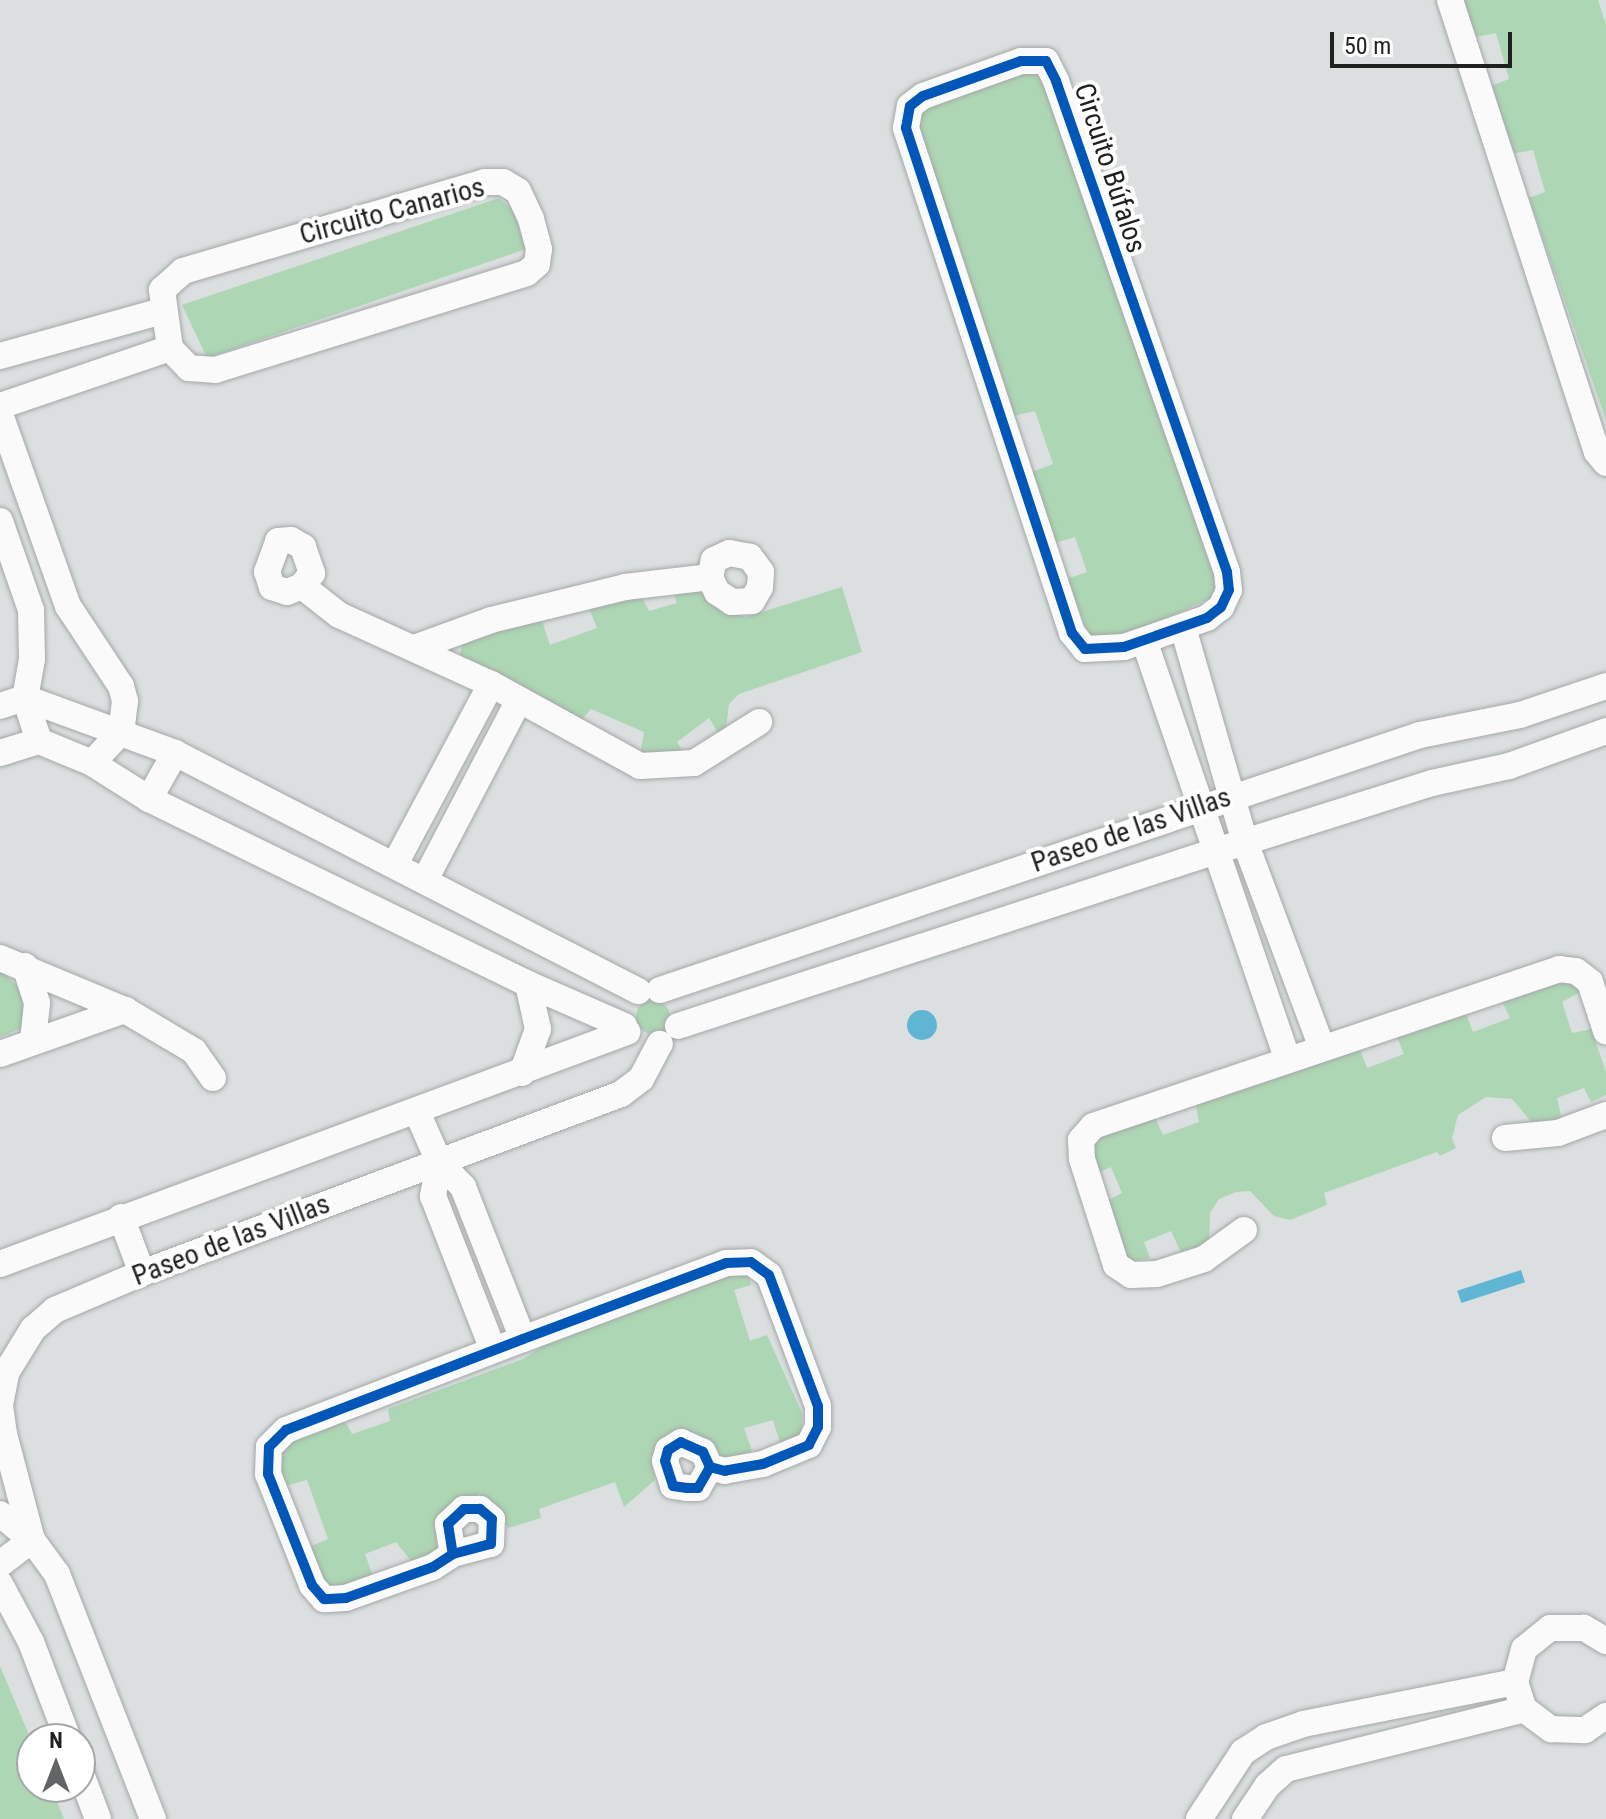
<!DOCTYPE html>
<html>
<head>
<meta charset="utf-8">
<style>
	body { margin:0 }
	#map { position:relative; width:1606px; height:1819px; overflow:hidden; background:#dbdfdf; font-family:"Roboto Condensed",sans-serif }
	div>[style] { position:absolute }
	.green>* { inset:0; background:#add6b4 }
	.round { border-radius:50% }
	.water>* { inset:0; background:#60b5d4; transform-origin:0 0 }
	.roads { filter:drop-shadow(0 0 2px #a4a7a7) drop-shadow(0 0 2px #a4a7a7) }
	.minor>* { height:26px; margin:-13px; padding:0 13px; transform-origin:13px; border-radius:13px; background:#fafafa }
	.cycleway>* { height:10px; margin:-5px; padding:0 5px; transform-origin:5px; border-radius:5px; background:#0057b8 }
	span { translate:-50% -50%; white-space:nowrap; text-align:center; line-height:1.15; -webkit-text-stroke:8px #fff; paint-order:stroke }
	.street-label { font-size:28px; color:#1f2121 }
	.north { position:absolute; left:16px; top:1723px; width:80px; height:80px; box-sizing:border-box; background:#fff; border:2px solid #a5a6a6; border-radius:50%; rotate:0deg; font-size:22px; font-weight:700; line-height:32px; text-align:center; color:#1f2121 }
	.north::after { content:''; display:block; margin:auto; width:28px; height:36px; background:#616464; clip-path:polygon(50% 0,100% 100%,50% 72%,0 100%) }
	.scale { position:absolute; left:1330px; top:32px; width:182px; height:36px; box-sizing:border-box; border:4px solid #1f2121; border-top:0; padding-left:10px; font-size:24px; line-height:28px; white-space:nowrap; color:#1f2121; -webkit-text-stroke:6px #fff; paint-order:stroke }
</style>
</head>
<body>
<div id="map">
	<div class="green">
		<i style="clip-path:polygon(1464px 0,1598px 0,1606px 25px,1606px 420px,1529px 198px,1545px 192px,1533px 150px,1511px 154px,1491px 86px,1509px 79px,1496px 33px,1476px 37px)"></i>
		<i style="clip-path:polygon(1034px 71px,1042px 72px,1221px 593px,1128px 637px,1090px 638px,1067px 579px,1087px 572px,1075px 537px,1055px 543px,1032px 472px,1053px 464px,1035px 411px,1013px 416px,916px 124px,926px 104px)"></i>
		<i style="clip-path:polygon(499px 198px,514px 211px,526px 249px,207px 358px,182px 305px)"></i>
		<i style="clip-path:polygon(688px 583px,722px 610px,746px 617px,842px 587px,862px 652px,739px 694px,729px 704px,726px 730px,718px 733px,709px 718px,677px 742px,686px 757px,640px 755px,644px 732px,591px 709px,578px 724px,464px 662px,460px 654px,464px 637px,542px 621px,550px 645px,597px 628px,589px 608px,641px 595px,649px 611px,677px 603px,672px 589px)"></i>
		<i style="clip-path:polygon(0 969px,26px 995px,22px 1028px,0 1037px)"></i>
		<i style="clip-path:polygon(1566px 979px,1582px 991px,1562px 1002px,1572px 1033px,1591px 1029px,1606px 1072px,1606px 1095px,1591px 1102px,1584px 1088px,1557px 1098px,1562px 1120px,1534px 1125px,1512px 1099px,1486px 1097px,1458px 1115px,1452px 1138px,1456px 1148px,1440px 1156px,1437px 1152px,1324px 1193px,1327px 1205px,1290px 1220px,1274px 1216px,1250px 1191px,1236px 1192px,1219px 1199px,1210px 1213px,1209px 1249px,1184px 1259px,1171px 1231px,1144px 1242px,1150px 1258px,1127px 1262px,1105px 1202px,1122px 1193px,1111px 1167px,1095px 1174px,1093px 1138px,1155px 1117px,1163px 1135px,1199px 1122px,1196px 1105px,1360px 1050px,1367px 1068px,1404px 1054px,1397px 1037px,1466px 1013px,1473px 1032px,1510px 1018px,1502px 1001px)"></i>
		<i class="round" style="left:636px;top:1000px;width:34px;height:34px"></i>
		<i style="clip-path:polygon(726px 1270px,748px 1273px,751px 1285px,734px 1290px,750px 1341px,767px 1335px,802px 1413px,802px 1432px,795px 1439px,780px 1443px,773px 1420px,744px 1428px,752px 1451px,723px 1460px,696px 1433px,677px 1430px,651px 1456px,655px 1480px,624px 1507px,615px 1482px,539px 1509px,541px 1518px,508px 1528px,490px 1500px,457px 1497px,438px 1521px,436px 1553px,412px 1562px,396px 1542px,365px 1554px,372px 1574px,367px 1580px,324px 1589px,309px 1547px,328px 1539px,307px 1480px,285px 1486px,277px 1447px,345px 1421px,352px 1434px,390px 1421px,388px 1409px,523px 1359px,554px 1339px)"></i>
		<i style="clip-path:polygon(0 1666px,32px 1742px,32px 1787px,51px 1787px,64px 1819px,0 1819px)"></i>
	</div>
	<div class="water">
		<i class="round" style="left:907px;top:1010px;width:30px;height:30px"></i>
		<i style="left:1521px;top:1270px;width:13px;height:67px;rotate:72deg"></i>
	</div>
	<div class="roads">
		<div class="minor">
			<i style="left:1450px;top:0;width:475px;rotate:72deg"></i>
			<i style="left:1597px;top:452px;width:14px;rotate:51deg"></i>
			<i style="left:1021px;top:61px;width:25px"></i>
			<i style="left:1046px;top:61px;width:22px;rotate:63deg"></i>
			<i style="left:1056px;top:81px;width:520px;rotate:70.8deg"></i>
			<i style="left:1227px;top:572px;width:18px;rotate:84deg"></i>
			<i style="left:1229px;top:590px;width:19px;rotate:115deg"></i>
			<i style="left:1221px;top:607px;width:18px;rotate:142deg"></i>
			<i style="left:1207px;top:618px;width:88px;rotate:160.7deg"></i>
			<i style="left:1124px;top:647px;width:39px;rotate:177deg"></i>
			<i style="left:1085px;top:649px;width:21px;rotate:-129deg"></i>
			<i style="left:1072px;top:633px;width:532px;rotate:-108.2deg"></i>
			<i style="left:906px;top:128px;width:22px;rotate:-80deg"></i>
			<i style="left:910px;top:106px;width:16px;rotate:-38deg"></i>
			<i style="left:923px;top:96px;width:104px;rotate:-19.7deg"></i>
			<i style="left:485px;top:182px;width:18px"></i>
			<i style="left:503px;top:182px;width:17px;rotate:31deg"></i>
			<i style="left:518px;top:191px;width:31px;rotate:65deg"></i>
			<i style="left:531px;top:219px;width:31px;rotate:75deg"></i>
			<i style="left:539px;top:249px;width:15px;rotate:98deg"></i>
			<i style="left:537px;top:264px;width:13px;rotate:138deg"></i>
			<i style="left:527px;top:273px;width:326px;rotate:162.7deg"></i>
			<i style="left:216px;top:370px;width:27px;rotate:-176deg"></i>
			<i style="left:189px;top:368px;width:28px;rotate:-134deg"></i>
			<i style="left:170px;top:348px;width:59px;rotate:-97.9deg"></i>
			<i style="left:162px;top:290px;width:28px;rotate:-42deg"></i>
			<i style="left:183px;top:271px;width:315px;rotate:-16.4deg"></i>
			<i style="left:0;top:356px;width:168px;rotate:-15.5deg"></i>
			<i style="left:0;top:406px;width:180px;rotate:-18.8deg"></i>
			<i style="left:0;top:414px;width:204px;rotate:70.5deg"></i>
			<i style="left:68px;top:606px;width:96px;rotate:56.5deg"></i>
			<i style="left:121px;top:686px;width:16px;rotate:75deg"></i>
			<i style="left:125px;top:701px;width:31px;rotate:97deg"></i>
			<i style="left:121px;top:732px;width:42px;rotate:133.1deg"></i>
			<i style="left:0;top:521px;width:94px;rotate:70.8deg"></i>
			<i style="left:31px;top:610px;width:49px;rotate:88.8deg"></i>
			<i style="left:32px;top:659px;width:40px;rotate:100deg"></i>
			<i style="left:25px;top:698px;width:45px;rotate:72deg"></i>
			<i style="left:302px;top:586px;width:16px;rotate:158deg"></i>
			<i style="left:287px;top:592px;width:16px;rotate:-162deg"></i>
			<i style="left:272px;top:587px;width:16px;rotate:-108deg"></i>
			<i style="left:267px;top:572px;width:33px;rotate:-70deg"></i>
			<i style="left:278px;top:541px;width:13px;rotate:-4deg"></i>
			<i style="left:291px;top:540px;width:14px;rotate:30deg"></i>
			<i style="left:303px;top:547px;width:28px;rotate:71deg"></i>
			<i style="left:312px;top:573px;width:16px;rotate:128deg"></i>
			<i style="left:302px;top:586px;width:47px;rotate:38.1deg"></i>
			<i style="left:339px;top:615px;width:167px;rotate:24.4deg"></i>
			<i style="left:491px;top:684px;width:170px;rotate:28.8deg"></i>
			<i style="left:640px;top:766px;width:54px;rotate:-3.2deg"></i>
			<i style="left:694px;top:763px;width:77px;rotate:-32.2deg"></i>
			<i style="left:1184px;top:631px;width:220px;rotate:73.9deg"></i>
			<i style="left:1245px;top:842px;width:220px;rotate:69.5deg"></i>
			<i style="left:1145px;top:643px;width:441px;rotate:71.1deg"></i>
			<i style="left:417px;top:647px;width:79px;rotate:-20deg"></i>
			<i style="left:491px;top:620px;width:138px;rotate:-13.8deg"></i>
			<i style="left:625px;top:587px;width:86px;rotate:-6.7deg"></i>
			<i style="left:710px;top:577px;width:17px;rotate:65deg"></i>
			<i style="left:717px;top:592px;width:18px;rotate:34deg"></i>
			<i style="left:732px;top:602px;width:20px;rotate:-3deg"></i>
			<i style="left:752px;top:601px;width:16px;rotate:-60deg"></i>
			<i style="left:760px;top:587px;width:15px;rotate:-86deg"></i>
			<i style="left:761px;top:572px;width:19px;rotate:-126deg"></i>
			<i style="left:750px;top:557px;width:21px;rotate:-169deg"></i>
			<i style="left:729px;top:553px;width:17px;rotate:155deg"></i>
			<i style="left:714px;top:560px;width:17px;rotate:103deg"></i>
			<i style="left:0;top:706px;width:26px;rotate:-18deg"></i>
			<i style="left:25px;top:698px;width:160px;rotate:20.1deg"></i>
			<i style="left:175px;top:753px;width:521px;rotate:27.2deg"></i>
			<i style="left:39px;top:741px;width:57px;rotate:22.5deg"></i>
			<i style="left:92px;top:763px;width:67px;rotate:32.3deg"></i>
			<i style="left:149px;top:799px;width:422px;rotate:26deg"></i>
			<i style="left:528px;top:984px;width:105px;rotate:23.6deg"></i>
			<i style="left:0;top:753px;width:41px;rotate:-17.1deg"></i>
			<i style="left:149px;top:799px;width:53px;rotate:-60.5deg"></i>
			<i style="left:395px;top:864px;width:204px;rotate:-61.9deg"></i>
			<i style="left:425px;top:880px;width:203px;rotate:-62.4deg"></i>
			<i style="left:0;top:958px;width:135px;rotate:22.6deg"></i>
			<i style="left:125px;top:1010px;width:80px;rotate:30.7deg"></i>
			<i style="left:194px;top:1051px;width:33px;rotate:55deg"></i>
			<i style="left:25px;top:966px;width:39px;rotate:72deg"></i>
			<i style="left:37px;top:1003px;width:39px;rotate:96deg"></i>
			<i style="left:660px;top:990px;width:802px;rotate:-18.55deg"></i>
			<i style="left:1420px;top:735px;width:102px;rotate:-11.3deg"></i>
			<i style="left:1520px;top:715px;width:91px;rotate:-18.6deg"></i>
			<i style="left:678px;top:1026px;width:563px;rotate:-18.02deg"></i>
			<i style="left:1213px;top:852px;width:230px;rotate:-17.5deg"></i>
			<i style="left:1432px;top:783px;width:79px;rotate:-12.4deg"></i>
			<i style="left:1509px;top:766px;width:103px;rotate:-19.8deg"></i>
			<i style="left:0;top:1054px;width:133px;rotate:-19.4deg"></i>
			<i style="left:522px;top:1073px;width:47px;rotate:-70deg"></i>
			<i style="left:538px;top:1029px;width:46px;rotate:-102.5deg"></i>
			<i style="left:418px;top:1114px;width:52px;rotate:66.4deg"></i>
			<i style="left:439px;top:1162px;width:35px;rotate:46deg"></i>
			<i style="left:463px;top:1187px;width:163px;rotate:68.5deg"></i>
			<i style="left:1505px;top:1138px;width:53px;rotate:-5.4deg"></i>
			<i style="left:1558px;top:1133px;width:51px;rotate:-20.6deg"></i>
			<i style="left:439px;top:1162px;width:35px;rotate:100deg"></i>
			<i style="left:433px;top:1196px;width:165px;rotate:68.7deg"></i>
			<i style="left:121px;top:1217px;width:60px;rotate:69.4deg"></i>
			<i style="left:1244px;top:1230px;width:49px;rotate:144.1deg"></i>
			<i style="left:1204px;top:1259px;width:49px;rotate:162.3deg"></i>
			<i style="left:1157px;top:1274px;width:26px;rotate:178deg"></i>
			<i style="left:1131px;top:1275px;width:18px;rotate:-146deg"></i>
			<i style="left:1116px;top:1265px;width:111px;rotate:-107.8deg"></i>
			<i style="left:1082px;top:1159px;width:19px;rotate:-93deg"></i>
			<i style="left:1081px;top:1140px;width:18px;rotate:-49deg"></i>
			<i style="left:1093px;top:1126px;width:492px;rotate:-18.6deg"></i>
			<i style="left:1559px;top:969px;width:17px;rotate:7deg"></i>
			<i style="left:1576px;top:971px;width:18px;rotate:38deg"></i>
			<i style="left:1590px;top:982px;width:52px;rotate:71.9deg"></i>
			<i style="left:0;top:1264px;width:669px;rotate:-20.31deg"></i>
			<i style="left:0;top:1514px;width:41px;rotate:39.1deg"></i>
			<i style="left:32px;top:1540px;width:42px;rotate:53.7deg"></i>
			<i style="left:57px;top:1574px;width:263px;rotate:68.6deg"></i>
			<i style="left:453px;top:1554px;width:39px;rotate:-15deg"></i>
			<i style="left:491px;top:1544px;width:25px;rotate:-88deg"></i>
			<i style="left:492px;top:1519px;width:16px;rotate:-140deg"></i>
			<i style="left:480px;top:1509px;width:16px;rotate:180deg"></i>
			<i style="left:464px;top:1509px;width:22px;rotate:137deg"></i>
			<i style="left:448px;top:1524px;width:30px;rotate:81deg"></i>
			<i style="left:453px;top:1554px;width:24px;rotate:147deg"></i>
			<i style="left:433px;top:1567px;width:92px;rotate:160.4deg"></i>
			<i style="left:346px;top:1598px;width:22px;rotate:177deg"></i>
			<i style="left:324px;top:1599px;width:18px;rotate:-131deg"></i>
			<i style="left:312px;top:1585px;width:119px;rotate:-111.6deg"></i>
			<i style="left:268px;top:1474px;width:27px;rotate:-88deg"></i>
			<i style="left:269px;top:1447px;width:24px;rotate:-45deg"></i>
			<i style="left:286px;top:1430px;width:254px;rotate:-21deg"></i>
			<i style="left:523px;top:1339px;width:217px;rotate:-20.5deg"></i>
			<i style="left:726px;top:1263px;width:25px;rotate:-2deg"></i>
			<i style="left:751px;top:1262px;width:22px;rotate:36deg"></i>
			<i style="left:769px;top:1275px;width:140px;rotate:69.5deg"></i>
			<i style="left:818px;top:1406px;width:21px;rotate:90deg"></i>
			<i style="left:818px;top:1427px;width:20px;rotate:117deg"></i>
			<i style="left:809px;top:1445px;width:50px;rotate:157.6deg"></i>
			<i style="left:763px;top:1464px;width:39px;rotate:170deg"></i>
			<i style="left:725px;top:1471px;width:16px;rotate:-165deg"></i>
			<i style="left:710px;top:1467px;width:17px;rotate:-115deg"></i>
			<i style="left:703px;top:1452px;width:24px;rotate:-156deg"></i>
			<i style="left:681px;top:1442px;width:15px;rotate:148deg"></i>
			<i style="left:668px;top:1450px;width:11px;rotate:105deg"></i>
			<i style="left:665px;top:1461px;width:26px;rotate:72deg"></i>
			<i style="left:673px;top:1486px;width:14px;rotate:8deg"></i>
			<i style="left:687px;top:1488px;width:11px"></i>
			<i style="left:698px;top:1488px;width:24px;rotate:-60deg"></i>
			<i style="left:0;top:1564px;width:40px;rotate:-37deg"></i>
			<i style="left:32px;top:1540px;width:110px;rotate:-104.8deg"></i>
			<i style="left:4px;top:1434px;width:29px;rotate:-98deg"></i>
			<i style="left:0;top:1405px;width:33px;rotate:-79deg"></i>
			<i style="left:6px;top:1373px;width:52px;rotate:-58.5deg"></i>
			<i style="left:33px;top:1329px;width:29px;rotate:-41deg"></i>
			<i style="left:55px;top:1310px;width:95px;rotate:-23deg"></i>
			<i style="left:142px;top:1273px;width:511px;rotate:-20.49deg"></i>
			<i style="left:621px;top:1094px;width:25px;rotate:-37deg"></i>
			<i style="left:641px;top:1079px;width:40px;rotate:-62deg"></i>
			<i style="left:0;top:1584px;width:66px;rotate:61.9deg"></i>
			<i style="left:31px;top:1642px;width:104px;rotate:69.1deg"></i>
			<i style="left:1606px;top:1641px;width:26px;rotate:-149deg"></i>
			<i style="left:1584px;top:1628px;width:34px;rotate:180deg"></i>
			<i style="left:1550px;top:1628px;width:33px;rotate:141deg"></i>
			<i style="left:1524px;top:1649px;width:34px;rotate:105deg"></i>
			<i style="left:1515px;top:1682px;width:28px;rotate:72deg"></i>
			<i style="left:1524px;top:1709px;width:34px;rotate:37deg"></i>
			<i style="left:1551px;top:1729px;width:34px;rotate:2deg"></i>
			<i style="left:1585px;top:1730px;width:25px;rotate:-34deg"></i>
			<i style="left:80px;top:1771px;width:51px;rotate:69.4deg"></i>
			<i style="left:1199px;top:1819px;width:80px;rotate:-56.7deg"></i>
			<i style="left:1243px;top:1752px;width:27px;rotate:-33deg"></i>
			<i style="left:1266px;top:1737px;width:39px;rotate:-19deg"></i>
			<i style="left:1303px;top:1724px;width:216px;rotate:-11.2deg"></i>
			<i style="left:1245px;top:1819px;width:40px;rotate:-56deg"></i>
			<i style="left:1267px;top:1786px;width:25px;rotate:-42deg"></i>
			<i style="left:1286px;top:1769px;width:245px;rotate:-14.1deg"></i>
		</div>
	</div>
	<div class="cycleway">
		<i style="left:1021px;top:61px;width:25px"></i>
		<i style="left:1046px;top:61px;width:22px;rotate:63deg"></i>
		<i style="left:1056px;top:81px;width:520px;rotate:70.8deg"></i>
		<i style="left:1227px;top:572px;width:18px;rotate:84deg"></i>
		<i style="left:1229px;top:590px;width:19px;rotate:115deg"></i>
		<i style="left:1221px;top:607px;width:18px;rotate:142deg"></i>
		<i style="left:1207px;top:618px;width:88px;rotate:160.7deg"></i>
		<i style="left:1124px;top:647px;width:39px;rotate:177deg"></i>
		<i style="left:1085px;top:649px;width:21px;rotate:-129deg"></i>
		<i style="left:1072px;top:633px;width:532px;rotate:-108.2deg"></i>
		<i style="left:906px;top:128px;width:22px;rotate:-80deg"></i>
		<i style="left:910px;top:106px;width:16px;rotate:-38deg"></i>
		<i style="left:923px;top:96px;width:104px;rotate:-19.7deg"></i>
		<i style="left:453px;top:1554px;width:39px;rotate:-15deg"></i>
		<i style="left:491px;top:1544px;width:25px;rotate:-88deg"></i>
		<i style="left:492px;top:1519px;width:16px;rotate:-140deg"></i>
		<i style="left:480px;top:1509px;width:16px;rotate:180deg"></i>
		<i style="left:464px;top:1509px;width:22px;rotate:137deg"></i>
		<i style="left:448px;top:1524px;width:30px;rotate:81deg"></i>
		<i style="left:453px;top:1554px;width:24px;rotate:147deg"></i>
		<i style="left:433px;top:1567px;width:92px;rotate:160.4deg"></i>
		<i style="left:346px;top:1598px;width:22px;rotate:177deg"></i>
		<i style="left:324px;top:1599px;width:18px;rotate:-131deg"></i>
		<i style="left:312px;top:1585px;width:119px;rotate:-111.6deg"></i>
		<i style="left:268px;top:1474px;width:27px;rotate:-88deg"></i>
		<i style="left:269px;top:1447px;width:24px;rotate:-45deg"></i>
		<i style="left:286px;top:1430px;width:254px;rotate:-21deg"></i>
		<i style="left:523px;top:1339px;width:217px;rotate:-20.5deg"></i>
		<i style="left:726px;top:1263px;width:25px;rotate:-2deg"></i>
		<i style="left:751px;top:1262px;width:22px;rotate:36deg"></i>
		<i style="left:769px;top:1275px;width:140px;rotate:69.5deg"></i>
		<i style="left:818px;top:1406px;width:21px;rotate:90deg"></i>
		<i style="left:818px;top:1427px;width:20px;rotate:117deg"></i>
		<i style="left:809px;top:1445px;width:50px;rotate:157.6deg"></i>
		<i style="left:763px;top:1464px;width:39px;rotate:170deg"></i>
		<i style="left:725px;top:1471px;width:16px;rotate:-165deg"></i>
		<i style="left:710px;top:1467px;width:17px;rotate:-115deg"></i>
		<i style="left:703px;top:1452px;width:24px;rotate:-156deg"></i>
		<i style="left:681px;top:1442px;width:15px;rotate:148deg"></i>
		<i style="left:668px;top:1450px;width:11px;rotate:105deg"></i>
		<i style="left:665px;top:1461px;width:26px;rotate:72deg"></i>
		<i style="left:673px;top:1486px;width:14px;rotate:8deg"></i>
		<i style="left:687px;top:1488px;width:11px"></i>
		<i style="left:698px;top:1488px;width:24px;rotate:-60deg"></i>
	</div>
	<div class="street-label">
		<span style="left:1110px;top:168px;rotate:72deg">Circuito Búfalos</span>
		<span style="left:392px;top:211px;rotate:-15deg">Circuito Canarios</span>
		<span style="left:1131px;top:830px;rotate:-19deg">Paseo de las Villas</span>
		<span style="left:231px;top:1240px;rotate:-21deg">Paseo de las Villas</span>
	</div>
	<div class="north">N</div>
	<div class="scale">50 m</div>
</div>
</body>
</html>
